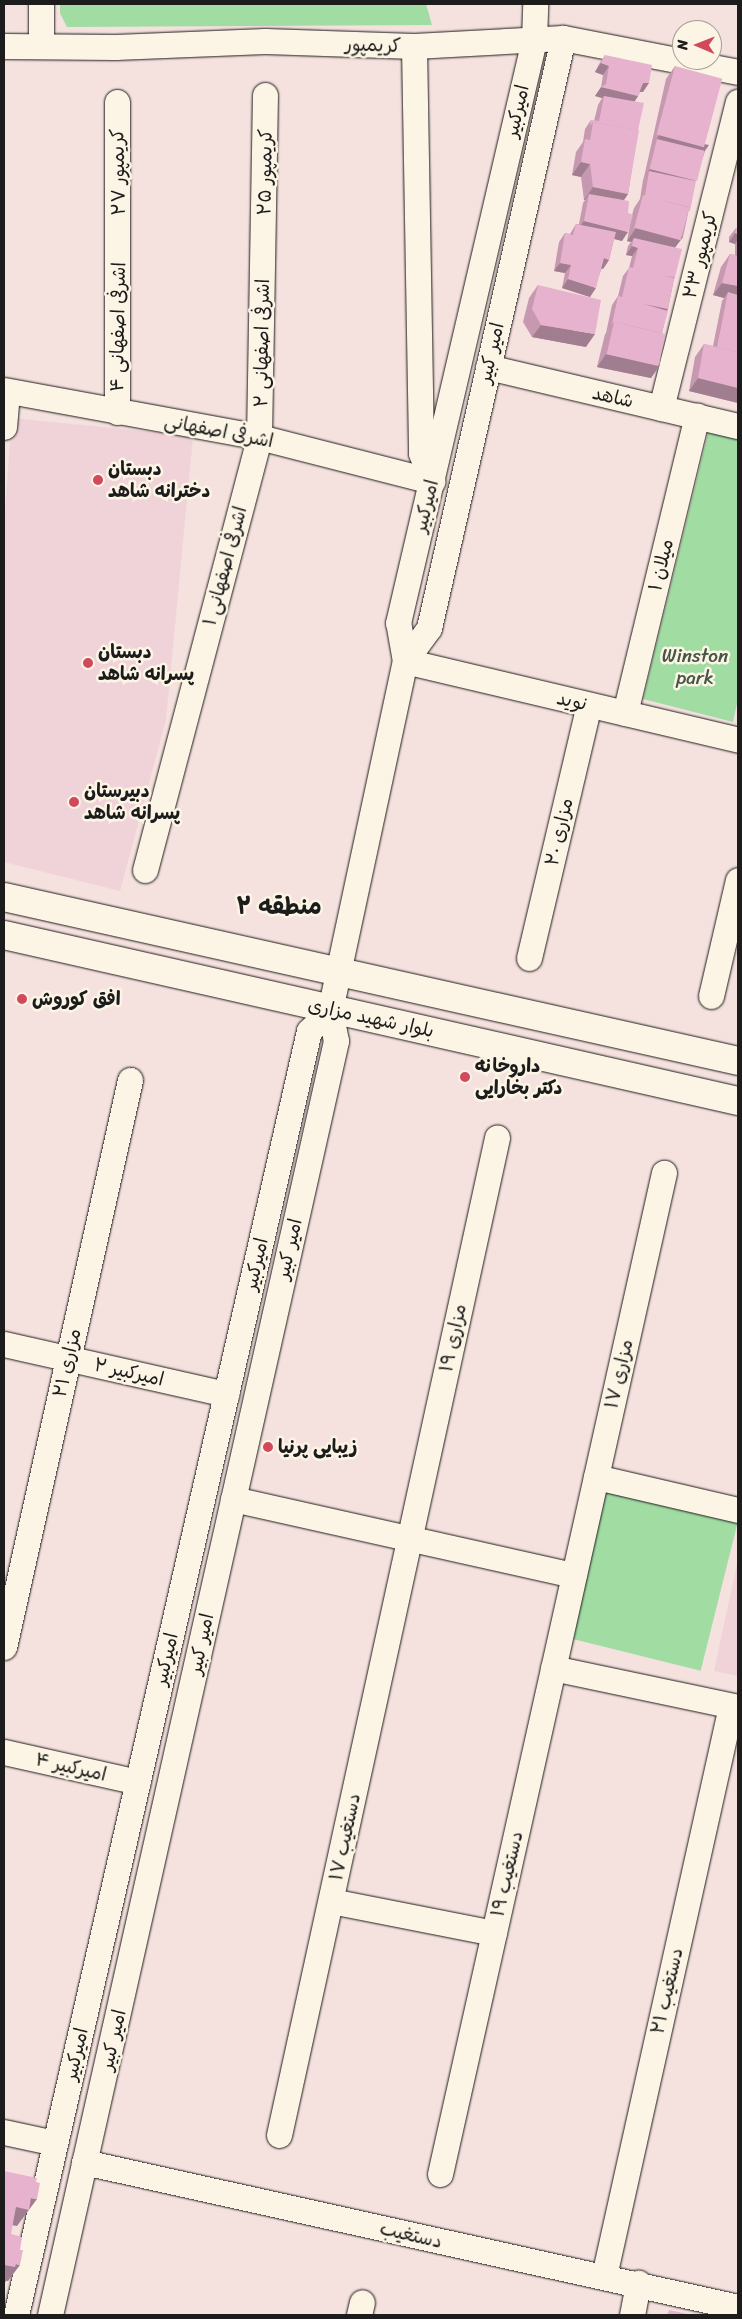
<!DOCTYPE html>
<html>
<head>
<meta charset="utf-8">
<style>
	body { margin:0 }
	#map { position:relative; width:742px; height:2319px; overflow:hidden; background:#f5e1de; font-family:Sriracha,"Playpen Sans Arabic",sans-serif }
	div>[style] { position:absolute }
	.built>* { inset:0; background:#f0d3d9 }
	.green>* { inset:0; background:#a1dca3; transform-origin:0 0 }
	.roads { filter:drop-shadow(0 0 1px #1c1c1c) drop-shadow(0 0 1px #1c1c1c) }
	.minor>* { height:25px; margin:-12.5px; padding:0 12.5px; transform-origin:12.5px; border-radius:12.5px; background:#fcf5e5 }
	.major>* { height:28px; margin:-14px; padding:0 14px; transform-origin:14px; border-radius:14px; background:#fcf5e5 }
	.wall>* { inset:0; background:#c699b0 }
	.shaded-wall>* { inset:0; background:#a17d90 }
	.building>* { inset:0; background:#e6b2cd; transform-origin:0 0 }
	.dots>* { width:14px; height:14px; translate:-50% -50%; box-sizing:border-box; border:2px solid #fcf5e5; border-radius:50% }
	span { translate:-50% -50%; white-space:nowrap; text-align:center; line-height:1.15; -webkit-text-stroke:5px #fcf5e5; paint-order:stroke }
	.street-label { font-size:19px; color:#1c1c1c }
	.poi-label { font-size:19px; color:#1c1c1c; font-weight:700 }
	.left { translate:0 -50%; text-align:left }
	.park-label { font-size:19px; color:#445644 }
	.district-label { font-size:24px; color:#1c1c1c; font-weight:700 }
	.frame { position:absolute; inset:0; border:5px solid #1c1c1c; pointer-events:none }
	.north { position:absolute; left:672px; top:20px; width:50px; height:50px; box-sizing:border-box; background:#fcf5e5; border:1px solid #a29e95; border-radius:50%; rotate:271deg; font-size:14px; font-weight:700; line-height:20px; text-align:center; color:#1c1c1c }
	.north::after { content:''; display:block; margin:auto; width:18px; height:22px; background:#d1495b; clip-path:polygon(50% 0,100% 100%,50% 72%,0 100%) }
</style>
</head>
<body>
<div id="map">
	<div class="built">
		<i style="clip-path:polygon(12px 418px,193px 436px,166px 720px,120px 891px,4px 862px,4px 524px)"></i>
		<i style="clip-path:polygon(738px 1559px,738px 1676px,714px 1671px)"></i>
	</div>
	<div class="green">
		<i style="clip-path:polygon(60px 4px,426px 4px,432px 25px,67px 27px,60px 13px)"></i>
		<i style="clip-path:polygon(709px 429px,738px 436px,738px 699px,733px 722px,643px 699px)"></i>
		<i style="left:604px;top:1488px;width:138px;height:154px;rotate:14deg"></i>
	</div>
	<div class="roads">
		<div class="minor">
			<i style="left:41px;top:4px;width:42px;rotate:90deg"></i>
			<i style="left:4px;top:46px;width:111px;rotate:0.5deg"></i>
			<i style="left:115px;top:47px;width:150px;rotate:-2.3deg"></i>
			<i style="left:265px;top:41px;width:149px;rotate:1.9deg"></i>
			<i style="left:414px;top:46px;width:149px;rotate:-3.1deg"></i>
			<i style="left:563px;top:38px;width:178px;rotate:11deg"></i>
			<i style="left:414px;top:46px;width:407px;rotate:89deg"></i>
			<i style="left:421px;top:453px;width:30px;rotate:69deg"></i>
			<i style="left:488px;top:367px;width:257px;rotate:13.3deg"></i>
			<i style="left:4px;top:390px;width:259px;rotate:10.4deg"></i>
			<i style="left:259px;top:437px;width:179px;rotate:14.3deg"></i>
			<i style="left:661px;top:408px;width:316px;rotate:-75.9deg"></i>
			<i style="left:117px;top:412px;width:310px;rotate:-90deg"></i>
			<i style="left:4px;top:427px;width:36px;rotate:-85deg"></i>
			<i style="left:405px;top:661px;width:41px;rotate:-54deg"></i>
			<i style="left:429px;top:628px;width:605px;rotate:-77.2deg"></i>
			<i style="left:405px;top:661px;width:342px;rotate:13.3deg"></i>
			<i style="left:625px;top:713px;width:306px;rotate:-76.4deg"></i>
			<i style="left:145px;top:870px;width:448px;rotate:-75.2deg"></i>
			<i style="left:259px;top:437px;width:342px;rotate:-89deg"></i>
			<i style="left:529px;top:958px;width:260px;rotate:-76.7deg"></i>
			<i style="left:711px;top:996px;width:119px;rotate:-76.9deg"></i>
			<i style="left:4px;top:1344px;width:228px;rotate:12.7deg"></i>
			<i style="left:596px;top:1477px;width:146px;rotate:13.1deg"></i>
			<i style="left:233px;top:1499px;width:349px;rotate:12.6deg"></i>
			<i style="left:4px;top:1647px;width:581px;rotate:-77.47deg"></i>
			<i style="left:553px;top:1668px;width:189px;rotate:11.9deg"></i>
			<i style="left:4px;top:1752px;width:137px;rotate:12.6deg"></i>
			<i style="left:331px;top:1901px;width:166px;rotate:11.1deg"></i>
			<i style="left:4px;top:2132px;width:52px;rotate:12.2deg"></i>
			<i style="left:279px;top:2135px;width:1021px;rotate:-77.67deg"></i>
			<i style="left:84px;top:2162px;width:670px;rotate:12.5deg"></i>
			<i style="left:440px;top:2174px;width:1026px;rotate:-77.39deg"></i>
			<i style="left:604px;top:2276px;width:584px;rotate:-77.44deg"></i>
			<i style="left:16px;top:2315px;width:1317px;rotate:-77.15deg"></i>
			<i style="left:309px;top:1031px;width:30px;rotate:-45deg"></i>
			<i style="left:50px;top:2315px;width:1306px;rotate:-77.35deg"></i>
			<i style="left:336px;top:1041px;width:32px;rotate:-101deg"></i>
			<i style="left:330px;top:1010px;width:357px;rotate:-77.9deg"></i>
			<i style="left:405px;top:661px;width:39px;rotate:-100deg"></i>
			<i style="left:398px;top:623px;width:599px;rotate:-76.87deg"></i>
			<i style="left:534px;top:40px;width:36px;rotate:-88deg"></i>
			<i style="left:359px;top:2315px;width:13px;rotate:-77deg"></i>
			<i style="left:632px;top:2315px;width:33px;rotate:-79deg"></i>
		</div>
		<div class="major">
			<i style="left:4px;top:897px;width:752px;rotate:12.59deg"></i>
			<i style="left:4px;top:935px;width:753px;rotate:12.74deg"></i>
		</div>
	</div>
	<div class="wall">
		<i style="clip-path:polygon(605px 55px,643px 92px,640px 92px,638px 96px,635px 101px,638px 130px,628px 194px,624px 200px,628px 213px,632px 215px,634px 208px,640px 199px,643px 180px,644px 177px,666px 79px,675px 66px,705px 151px,695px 181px,683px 237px,675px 247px,675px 277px,674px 279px,668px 309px,667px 311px,662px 333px,660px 365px,651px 378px,597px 367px,605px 334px,606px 333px,612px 305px,618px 296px,623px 276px,629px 268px,632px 256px,626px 255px,628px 246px,631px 242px,627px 241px,631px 219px,622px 241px,614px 239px,609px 260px,603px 269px,602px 268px,590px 297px,562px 288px,565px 273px,554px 271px,559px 242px,565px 233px,570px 234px,576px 224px,579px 224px,583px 203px,585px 200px,584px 200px,581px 177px,572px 175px,576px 152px,583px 142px,585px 129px,591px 120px,594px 121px,598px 105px,602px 98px,595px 96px,601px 88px,603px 75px,595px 72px,599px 64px)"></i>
		<i style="clip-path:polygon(736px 228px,738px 229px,738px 403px,689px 391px,695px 357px,704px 344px,713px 346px,722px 301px,724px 298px,713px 295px,721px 267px,730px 254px,735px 255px,735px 244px,729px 242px,729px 237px)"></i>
		<i style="clip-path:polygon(538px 285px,586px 347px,532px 337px,523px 322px,529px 298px)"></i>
	</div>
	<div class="shaded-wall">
		<i style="clip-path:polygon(601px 63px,609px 66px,603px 75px,595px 72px)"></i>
		<i style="clip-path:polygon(643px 83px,649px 83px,643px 92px,637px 92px)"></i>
		<i style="clip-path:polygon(601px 87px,638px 96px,632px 105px,604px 96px,602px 98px,595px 96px)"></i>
		<i style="clip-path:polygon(659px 135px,709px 145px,700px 158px,657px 139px)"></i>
		<i style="clip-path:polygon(581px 162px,590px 164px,581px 177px,572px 175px)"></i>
		<i style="clip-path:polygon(650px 169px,696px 179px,690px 188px,649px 171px,644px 177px)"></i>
		<i style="clip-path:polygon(593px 187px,628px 194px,619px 207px,589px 194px,585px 200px,584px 200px)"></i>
		<i style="clip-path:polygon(584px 221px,628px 232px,622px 241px,578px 229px)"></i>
		<i style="clip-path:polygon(636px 228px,683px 237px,674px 249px,634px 238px,631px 242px,627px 241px)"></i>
		<i style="clip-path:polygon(735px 233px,738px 234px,738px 239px,735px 244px,729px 242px)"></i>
		<i style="clip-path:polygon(632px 246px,638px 248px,632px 256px,626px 255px)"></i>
		<i style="clip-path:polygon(604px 258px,609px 260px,603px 269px,598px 267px)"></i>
		<i style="clip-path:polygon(560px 263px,571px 265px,565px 273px,554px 271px)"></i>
		<i style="clip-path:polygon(568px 279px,596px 288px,590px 297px,562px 288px)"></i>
		<i style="clip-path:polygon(722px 283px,738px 286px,738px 301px,728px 292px,724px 298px,713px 295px)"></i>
		<i style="clip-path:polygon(644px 304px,668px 309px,662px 318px)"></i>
		<i style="clip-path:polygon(541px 325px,595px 334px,586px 347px,532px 337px)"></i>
		<i style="clip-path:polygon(606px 354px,660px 365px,651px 378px,597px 367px)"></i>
		<i style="clip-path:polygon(698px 378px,738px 388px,738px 403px,689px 391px)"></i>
		<i style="clip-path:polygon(31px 2198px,37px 2199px,17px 2226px,5px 2224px,16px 2207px)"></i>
		<i style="clip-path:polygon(16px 2264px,20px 2265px,8px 2281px,6px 2281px,4px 2284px,4px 2265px)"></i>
	</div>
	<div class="building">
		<i style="clip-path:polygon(605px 55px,652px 65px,649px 83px,643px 83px,638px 96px,601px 87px,606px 84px,609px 66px,601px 63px)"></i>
		<i style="left:675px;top:66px;width:49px;height:71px;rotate:15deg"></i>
		<i style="clip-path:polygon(604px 96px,644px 103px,638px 130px,593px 122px,590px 126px,591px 120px,599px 121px)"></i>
		<i style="clip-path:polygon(593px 122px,639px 130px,628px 194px,593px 187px,590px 164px,581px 162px,585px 139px,590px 140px)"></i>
		<i style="left:657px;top:139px;width:49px;height:31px;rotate:14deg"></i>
		<i style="clip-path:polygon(649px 171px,696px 181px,690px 211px,688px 210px,689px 207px,645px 196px)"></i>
		<i style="clip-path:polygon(589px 194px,629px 201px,628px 213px,633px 215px,628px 232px,584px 221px)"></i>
		<i style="left:643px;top:195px;width:48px;height:34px;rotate:15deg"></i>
		<i style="clip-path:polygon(576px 224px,616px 232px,609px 260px,604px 258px,596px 288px,568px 279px,571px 265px,560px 263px,565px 233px,573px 235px)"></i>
		<i style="clip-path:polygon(736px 228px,738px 229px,738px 234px,735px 233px)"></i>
		<i style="clip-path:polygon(634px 238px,682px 249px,675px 277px,664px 276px,674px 278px,668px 309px,644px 304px,668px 311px,662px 333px,614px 322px,612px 324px,618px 296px,622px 297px,629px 267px,633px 268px,638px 248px,632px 246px)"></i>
		<i style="clip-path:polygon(730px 254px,738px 256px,738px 286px,722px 283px)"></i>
		<i style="clip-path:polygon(538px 285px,601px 300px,595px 334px,541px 325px,532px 309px)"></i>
		<i style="clip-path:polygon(728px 292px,738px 295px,738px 352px,717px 347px)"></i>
		<i style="left:614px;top:322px;width:53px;height:33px;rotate:13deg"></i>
		<i style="clip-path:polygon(704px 344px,738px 352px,738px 388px,698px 378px)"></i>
		<i style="clip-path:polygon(4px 2171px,37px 2178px,36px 2182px,40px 2183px,37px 2199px,31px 2198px,29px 2210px,16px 2207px,11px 2234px,22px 2237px,20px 2250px,23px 2250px,20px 2265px,16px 2264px,15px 2267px,4px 2265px)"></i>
		<i style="clip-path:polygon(669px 2310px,692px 2315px,667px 2315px)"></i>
	</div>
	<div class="dots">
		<i style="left:98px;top:480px;background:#d1495b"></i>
		<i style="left:88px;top:663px;background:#d1495b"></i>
		<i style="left:74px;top:802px;background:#d1495b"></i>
		<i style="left:22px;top:999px;background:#d1495b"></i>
		<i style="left:465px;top:1077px;background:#d1495b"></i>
		<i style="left:268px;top:1447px;background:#d1495b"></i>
	</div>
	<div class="street-label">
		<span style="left:373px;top:45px;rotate:2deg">کریمپور</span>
		<span style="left:517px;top:111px;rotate:-77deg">امیرکبیر</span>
		<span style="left:118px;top:172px;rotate:-91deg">کریمپور ۲۷</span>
		<span style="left:265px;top:172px;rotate:-89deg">کریمپور ۲۵</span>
		<span style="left:700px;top:255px;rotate:-76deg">کریمپور ۲۳</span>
		<span style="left:118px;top:327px;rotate:-89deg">اشرفی اصفهانی ۴</span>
		<span style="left:262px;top:343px;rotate:-89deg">اشرفی اصفهانی ۲</span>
		<span style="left:491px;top:353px;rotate:-77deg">امیر کبیر</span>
		<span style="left:613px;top:397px;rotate:13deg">شاهد</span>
		<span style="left:219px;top:431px;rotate:11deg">اشرفی اصفهانی</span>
		<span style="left:426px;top:506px;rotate:-76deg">امیرکبیر</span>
		<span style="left:661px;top:565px;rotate:-76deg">میلان ۱</span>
		<span style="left:225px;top:566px;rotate:-75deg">اشرفی اصفهانی ۱</span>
		<span style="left:572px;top:701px;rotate:13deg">نوید</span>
		<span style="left:559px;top:832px;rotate:-77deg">مزاری ۲۰</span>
		<span style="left:371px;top:1018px;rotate:12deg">بلوار شهید مزاری</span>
		<span style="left:289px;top:1249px;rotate:-77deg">امیر کبیر</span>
		<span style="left:256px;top:1264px;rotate:-77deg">امیرکبیر</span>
		<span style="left:453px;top:1338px;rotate:-78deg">مزاری ۱۹</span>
		<span style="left:67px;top:1363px;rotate:-77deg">مزاری ۲۱</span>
		<span style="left:129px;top:1372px;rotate:13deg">امیرکبیر ۲</span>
		<span style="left:619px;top:1374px;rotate:-77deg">مزاری ۱۷</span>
		<span style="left:201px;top:1644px;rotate:-78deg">امیر کبیر</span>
		<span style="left:166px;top:1659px;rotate:-77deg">امیرکبیر</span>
		<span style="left:71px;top:1767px;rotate:13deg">امیرکبیر ۴</span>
		<span style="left:345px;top:1837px;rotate:-78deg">دستغیب ۱۷</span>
		<span style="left:507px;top:1874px;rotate:-77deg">دستغیب ۱۹</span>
		<span style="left:667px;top:1991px;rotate:-77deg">دستغیب ۲۱</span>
		<span style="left:113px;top:2040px;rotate:-77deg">امیر کبیر</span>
		<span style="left:76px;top:2054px;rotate:-77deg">امیرکبیر</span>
		<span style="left:411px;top:2235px;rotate:13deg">دستغیب</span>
	</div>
	<div class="poi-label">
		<span class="left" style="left:108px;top:480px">دبستان<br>دخترانه شاهد</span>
		<span class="left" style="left:98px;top:663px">دبستان<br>پسرانه شاهد</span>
		<span class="left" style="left:84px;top:802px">دبیرستان<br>پسرانه شاهد</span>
		<span class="left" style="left:32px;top:999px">افق کوروش</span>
		<span class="left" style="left:475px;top:1077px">داروخانه<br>دکتر بخارایی</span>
		<span class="left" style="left:278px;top:1447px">زیبایی پرنیا</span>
	</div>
	<div class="park-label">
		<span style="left:695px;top:667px">Winston<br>park</span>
	</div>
	<div class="district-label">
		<span style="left:279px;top:907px">منطقه ۲</span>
	</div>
	<div class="frame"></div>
	<div class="north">N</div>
</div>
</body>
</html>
